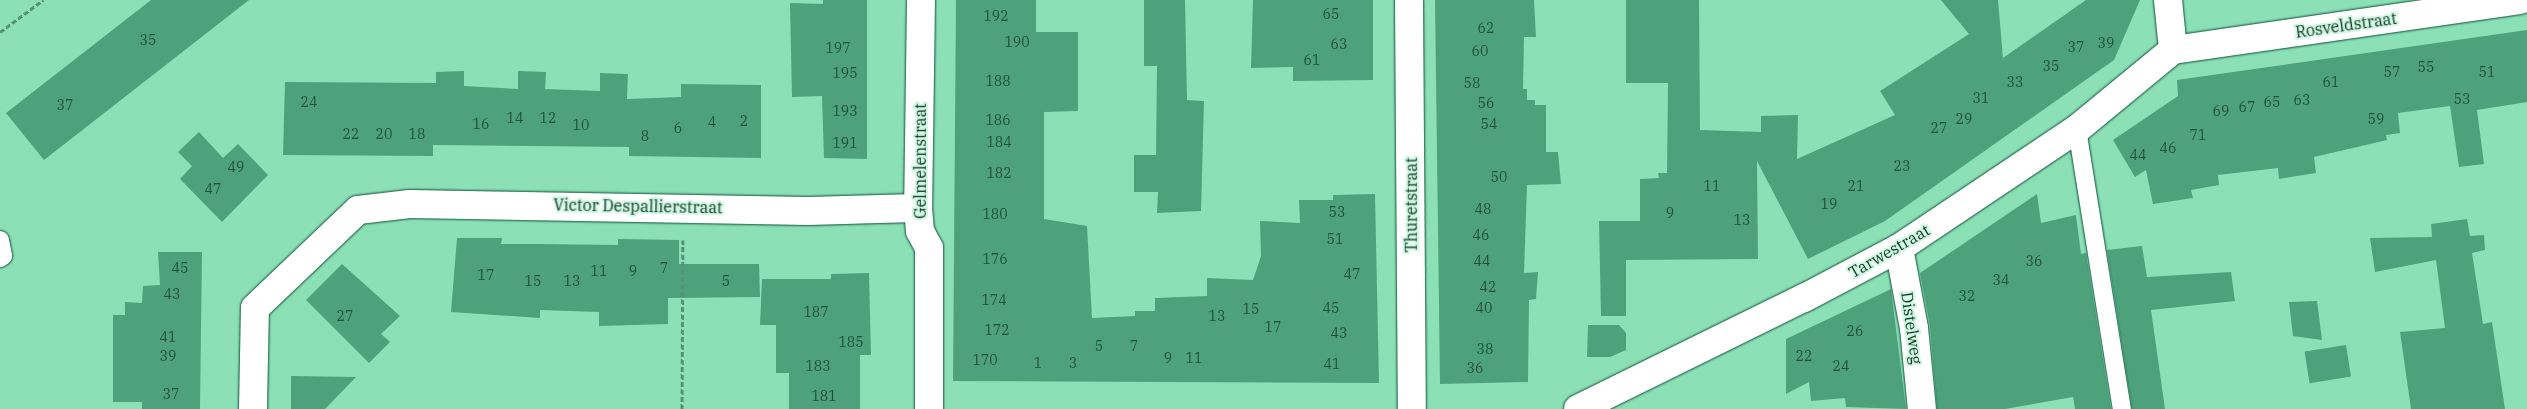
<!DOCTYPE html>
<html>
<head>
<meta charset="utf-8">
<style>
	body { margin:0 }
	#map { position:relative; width:2527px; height:409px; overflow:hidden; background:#8ce0b6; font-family:"IBM Plex Serif",serif }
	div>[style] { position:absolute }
	.building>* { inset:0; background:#4ea27b; transform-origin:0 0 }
	.path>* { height:3px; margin-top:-1.5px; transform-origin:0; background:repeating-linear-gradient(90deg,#559375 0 5px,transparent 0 7.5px) }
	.roads { filter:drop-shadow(0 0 1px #0c5337) drop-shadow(0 0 1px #0c5337) }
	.lane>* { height:18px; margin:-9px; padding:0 9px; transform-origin:9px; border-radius:9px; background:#fff }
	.street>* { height:28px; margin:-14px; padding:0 14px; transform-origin:14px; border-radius:14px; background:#fff }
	span { translate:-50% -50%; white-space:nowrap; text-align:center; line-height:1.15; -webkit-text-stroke:4px #cff7e1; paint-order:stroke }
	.number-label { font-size:14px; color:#20503a }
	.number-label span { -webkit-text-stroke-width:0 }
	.street-label { font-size:16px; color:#113525 }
</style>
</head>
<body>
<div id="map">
	<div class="building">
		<i style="clip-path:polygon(151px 0,249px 0,44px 160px,6px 113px)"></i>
		<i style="clip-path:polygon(823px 0,867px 0,867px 159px,824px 158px,822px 96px,792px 97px,790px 3px,823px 4px)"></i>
		<i style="clip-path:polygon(956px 0,1036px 0,1036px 32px,1078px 32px,1078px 111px,1044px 112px,1044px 219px,1087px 226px,1092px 318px,1135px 316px,1135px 311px,1155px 311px,1155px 298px,1207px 296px,1207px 278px,1253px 280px,1261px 256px,1260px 221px,1300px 223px,1299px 200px,1333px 200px,1333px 195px,1375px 194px,1379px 383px,953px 381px)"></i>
		<i style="clip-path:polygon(1144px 0,1185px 0,1187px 100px,1204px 101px,1201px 211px,1157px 213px,1158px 192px,1134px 192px,1134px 155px,1156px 155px,1157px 66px,1144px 66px)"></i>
		<i style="clip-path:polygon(1253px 0,1373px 0,1373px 80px,1293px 81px,1293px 67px,1251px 68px)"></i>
		<i style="clip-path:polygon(1435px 0,1534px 0,1536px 37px,1524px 37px,1523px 89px,1527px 89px,1527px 100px,1535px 100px,1535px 105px,1546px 105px,1546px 152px,1558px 152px,1561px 184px,1527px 185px,1524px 273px,1538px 272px,1536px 299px,1529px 300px,1528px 382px,1440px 384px)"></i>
		<i style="clip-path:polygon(1626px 0,1699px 0,1700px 130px,1761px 132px,1761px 116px,1798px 115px,1797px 159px,1895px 115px,1880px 91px,1969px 34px,1941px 0,1998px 0,2003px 58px,2086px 0,2140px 0,2114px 60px,1885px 221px,1808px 259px,1757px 161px,1758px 259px,1626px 260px,1626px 316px,1601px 316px,1599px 221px,1640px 221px,1640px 179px,1659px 178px,1658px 173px,1667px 173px,1668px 83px,1626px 83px)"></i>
		<i style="clip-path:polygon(2527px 30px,2527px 102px,2477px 110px,2484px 164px,2459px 167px,2450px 106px,2398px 113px,2400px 133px,2386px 135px,2387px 140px,2314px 157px,2316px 173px,2279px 179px,2278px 168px,2218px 175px,2219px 185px,2191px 190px,2193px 198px,2153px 204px,2146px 170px,2135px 177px,2113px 140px,2178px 96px,2177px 80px)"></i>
		<i style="clip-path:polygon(464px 71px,464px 86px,518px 89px,518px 71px,546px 72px,545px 89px,600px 91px,600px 73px,628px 74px,627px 99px,681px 97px,681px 84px,761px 85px,761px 158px,629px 156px,629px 147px,433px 145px,433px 156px,283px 155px,285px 82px,436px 83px,436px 72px)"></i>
		<i style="clip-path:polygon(199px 132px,223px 158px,238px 144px,268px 175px,222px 222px,180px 179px,192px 166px,178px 152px)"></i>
		<i style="clip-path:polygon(2037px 194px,2041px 223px,2076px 215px,2081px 254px,2086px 253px,2111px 409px,2075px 409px,2073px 397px,2005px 409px,1937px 409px,1930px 326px,1920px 273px)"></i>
		<i style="clip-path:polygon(2467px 219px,2470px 236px,2484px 235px,2485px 250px,2472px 253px,2483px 324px,2492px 322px,2505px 409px,2411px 409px,2400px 332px,2445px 328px,2436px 260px,2375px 272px,2370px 238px,2432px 237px,2431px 224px)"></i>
		<i style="clip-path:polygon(457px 238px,502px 238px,501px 244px,539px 244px,618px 245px,618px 239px,679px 240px,679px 264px,759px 264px,760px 297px,668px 298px,668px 324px,599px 326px,599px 312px,540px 310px,540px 318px,451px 312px)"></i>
		<i style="clip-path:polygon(2142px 246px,2147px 277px,2231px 272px,2235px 301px,2151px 310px,2165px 409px,2132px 409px,2107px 250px)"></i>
		<i style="clip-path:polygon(158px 252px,202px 252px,200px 409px,142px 409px,142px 402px,113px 402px,113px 315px,125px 315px,125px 302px,142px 303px,143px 286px,160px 285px)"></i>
		<i style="clip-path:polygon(342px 264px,400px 316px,381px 334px,390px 342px,369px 363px,306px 300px)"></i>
		<i style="clip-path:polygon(869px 273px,871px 355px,860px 355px,860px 409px,789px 409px,789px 373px,776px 373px,776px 325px,760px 325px,762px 279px,831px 279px,831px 274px)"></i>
		<i style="clip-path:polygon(1891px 289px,1906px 409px,1846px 407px,1845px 398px,1811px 401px,1809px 382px,1786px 394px,1786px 339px)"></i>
		<i style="clip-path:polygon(2317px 301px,2322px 340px,2293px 336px,2289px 302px)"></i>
		<i style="clip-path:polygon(1588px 325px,1619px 325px,1626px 333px,1626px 350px,1610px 357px,1587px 357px)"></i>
		<i style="left:2346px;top:345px;width:32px;height:42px;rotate:81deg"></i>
		<i style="clip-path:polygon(291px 376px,356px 377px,325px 409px,291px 409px)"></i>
	</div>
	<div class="path">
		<i style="left:0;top:32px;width:54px;rotate:-36.7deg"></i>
		<i style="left:682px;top:409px;width:169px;rotate:-89.7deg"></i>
	</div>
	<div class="roads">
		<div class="lane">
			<i style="left:2077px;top:129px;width:284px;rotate:80.9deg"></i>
			<i style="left:0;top:240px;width:16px;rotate:79deg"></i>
			<i style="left:3px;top:256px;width:4px;rotate:146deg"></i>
		</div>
		<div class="street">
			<i style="left:921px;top:0;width:208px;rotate:90.8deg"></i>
			<i style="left:918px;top:208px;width:23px;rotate:85deg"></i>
			<i style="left:920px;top:231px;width:19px;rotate:62deg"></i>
			<i style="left:929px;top:248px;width:161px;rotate:90deg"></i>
			<i style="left:1409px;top:0;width:409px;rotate:89.6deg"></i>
			<i style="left:2168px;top:0;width:50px;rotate:84.3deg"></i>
			<i style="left:2173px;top:50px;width:350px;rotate:-8.2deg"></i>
			<i style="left:1899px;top:248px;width:81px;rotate:79.4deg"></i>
			<i style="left:1914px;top:328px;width:81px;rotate:84.4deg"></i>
			<i style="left:253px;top:409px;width:101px;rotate:-88.9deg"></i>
			<i style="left:255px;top:308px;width:142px;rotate:-43.6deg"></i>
			<i style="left:358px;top:210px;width:52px;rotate:-6.6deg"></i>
			<i style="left:410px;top:204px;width:398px;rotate:1deg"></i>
			<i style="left:808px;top:211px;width:110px;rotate:-1.6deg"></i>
			<i style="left:1578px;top:409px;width:252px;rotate:-26.2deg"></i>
			<i style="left:1804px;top:298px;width:107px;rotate:-27.8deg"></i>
			<i style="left:1899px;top:248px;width:214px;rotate:-33.8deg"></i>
			<i style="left:2077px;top:129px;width:124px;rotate:-39.5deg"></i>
		</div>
	</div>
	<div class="number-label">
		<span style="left:1331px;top:14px">65</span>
		<span style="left:996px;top:16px">192</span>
		<span style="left:1486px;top:28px">62</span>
		<span style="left:148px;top:40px">35</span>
		<span style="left:1017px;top:42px">190</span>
		<span style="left:2106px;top:43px">39</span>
		<span style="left:1339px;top:44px">63</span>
		<span style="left:2076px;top:47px">37</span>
		<span style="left:838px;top:48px">197</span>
		<span style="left:1480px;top:51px">60</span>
		<span style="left:1312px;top:60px">61</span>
		<span style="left:2051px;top:66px">35</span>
		<span style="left:2426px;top:67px">55</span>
		<span style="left:2392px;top:72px">57</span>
		<span style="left:2487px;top:72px">51</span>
		<span style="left:845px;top:73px">195</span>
		<span style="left:998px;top:81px">188</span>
		<span style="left:2015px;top:82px">33</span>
		<span style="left:2331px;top:82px">61</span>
		<span style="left:1472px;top:83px">58</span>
		<span style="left:1981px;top:98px">31</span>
		<span style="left:2462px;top:99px">53</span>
		<span style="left:2302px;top:100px">63</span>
		<span style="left:309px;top:102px">24</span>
		<span style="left:2272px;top:102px">65</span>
		<span style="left:1486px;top:103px">56</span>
		<span style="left:65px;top:105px">37</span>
		<span style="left:2247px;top:107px">67</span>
		<span style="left:845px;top:111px">193</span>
		<span style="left:2221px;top:111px">69</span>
		<span style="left:515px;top:118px">14</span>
		<span style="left:548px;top:118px">12</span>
		<span style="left:1964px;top:119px">29</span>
		<span style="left:2376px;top:119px">59</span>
		<span style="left:998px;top:120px">186</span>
		<span style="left:744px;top:121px">2</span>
		<span style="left:712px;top:122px">4</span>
		<span style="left:481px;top:124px">16</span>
		<span style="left:1489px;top:124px">54</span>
		<span style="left:581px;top:125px">10</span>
		<span style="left:678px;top:128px">6</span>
		<span style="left:1939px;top:128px">27</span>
		<span style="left:351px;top:134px">22</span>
		<span style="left:384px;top:134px">20</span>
		<span style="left:417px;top:134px">18</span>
		<span style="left:2198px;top:135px">71</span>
		<span style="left:645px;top:136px">8</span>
		<span style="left:999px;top:142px">184</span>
		<span style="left:845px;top:143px">191</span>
		<span style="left:2168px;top:148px">46</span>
		<span style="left:2138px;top:155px">44</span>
		<span style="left:1902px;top:166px">23</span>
		<span style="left:236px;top:167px">49</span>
		<span style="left:999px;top:173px">182</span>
		<span style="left:1499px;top:177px">50</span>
		<span style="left:1712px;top:186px">11</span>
		<span style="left:1856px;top:186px">21</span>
		<span style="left:213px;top:189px">47</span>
		<span style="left:1829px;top:204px">19</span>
		<span style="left:1483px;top:209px">48</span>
		<span style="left:1337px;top:212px">53</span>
		<span style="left:1670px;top:213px">9</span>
		<span style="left:995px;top:214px">180</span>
		<span style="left:1742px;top:220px">13</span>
		<span style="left:1481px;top:235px">46</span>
		<span style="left:1335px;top:239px">51</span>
		<span style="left:995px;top:259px">176</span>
		<span style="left:1482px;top:261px">44</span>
		<span style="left:2034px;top:261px">36</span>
		<span style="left:180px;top:268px">45</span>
		<span style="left:664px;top:268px">7</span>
		<span style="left:599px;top:271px">11</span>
		<span style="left:633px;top:271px">9</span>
		<span style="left:1352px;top:274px">47</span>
		<span style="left:486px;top:275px">17</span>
		<span style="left:2001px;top:280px">34</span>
		<span style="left:533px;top:281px">15</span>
		<span style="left:572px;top:281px">13</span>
		<span style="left:726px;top:281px">5</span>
		<span style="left:1488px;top:287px">42</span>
		<span style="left:172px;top:294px">43</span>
		<span style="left:1967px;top:296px">32</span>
		<span style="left:994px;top:300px">174</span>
		<span style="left:1331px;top:308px">45</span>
		<span style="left:1484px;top:308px">40</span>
		<span style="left:1251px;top:309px">15</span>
		<span style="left:816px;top:312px">187</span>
		<span style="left:345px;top:316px">27</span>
		<span style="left:1217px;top:316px">13</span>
		<span style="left:1273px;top:327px">17</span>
		<span style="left:997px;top:330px">172</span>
		<span style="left:1855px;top:331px">26</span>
		<span style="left:1339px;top:333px">43</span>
		<span style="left:168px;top:337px">41</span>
		<span style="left:851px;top:342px">185</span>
		<span style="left:1099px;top:346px">5</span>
		<span style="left:1134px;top:346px">7</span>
		<span style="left:1485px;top:349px">38</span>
		<span style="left:168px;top:356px">39</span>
		<span style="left:1804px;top:356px">22</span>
		<span style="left:1168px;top:358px">9</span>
		<span style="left:1194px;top:358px">11</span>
		<span style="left:985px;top:360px">170</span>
		<span style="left:1038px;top:363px">1</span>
		<span style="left:1073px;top:363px">3</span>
		<span style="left:1332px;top:364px">41</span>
		<span style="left:818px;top:366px">183</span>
		<span style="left:1841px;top:366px">24</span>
		<span style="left:1475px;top:368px">36</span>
		<span style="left:171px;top:394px">37</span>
		<span style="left:824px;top:396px">181</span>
	</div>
	<div class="street-label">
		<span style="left:2346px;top:25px;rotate:-8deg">Rosveldstraat</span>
		<span style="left:920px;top:161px;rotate:-90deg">Gelmelenstraat</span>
		<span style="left:1411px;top:205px;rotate:-90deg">Thuretstraat</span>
		<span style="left:638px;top:206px;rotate:1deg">Victor Despallierstraat</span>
		<span style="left:1889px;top:251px;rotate:-30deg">Tarwestraat</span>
		<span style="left:1912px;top:328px;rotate:82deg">Distelweg</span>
	</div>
</div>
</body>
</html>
